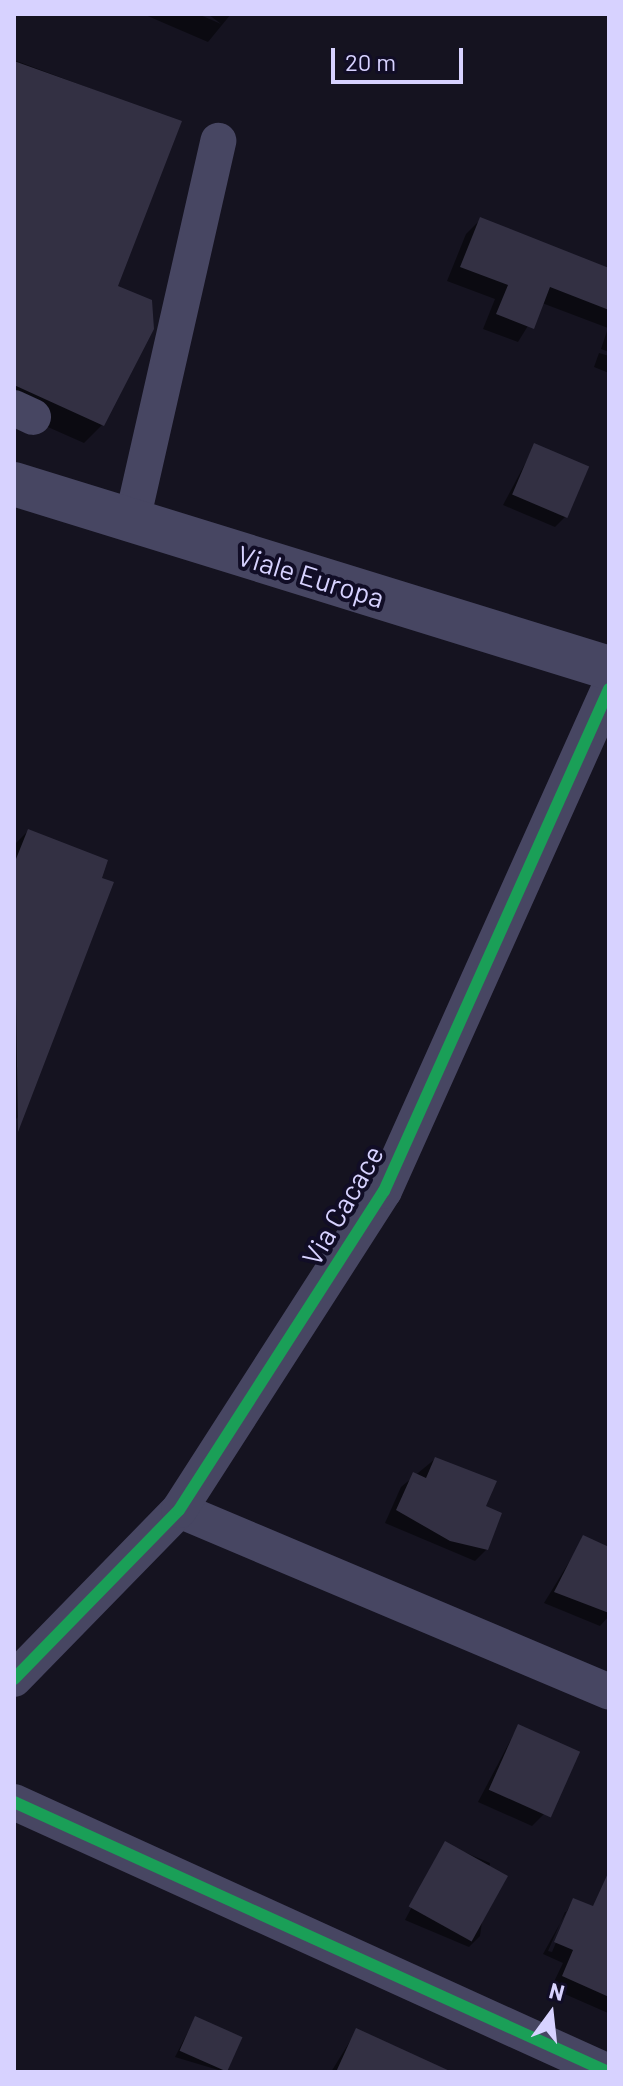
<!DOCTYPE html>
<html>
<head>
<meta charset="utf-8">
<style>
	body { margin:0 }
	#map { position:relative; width:623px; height:2086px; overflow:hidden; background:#151320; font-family:Barlow,sans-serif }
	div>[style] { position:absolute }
	.shadow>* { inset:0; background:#0007 }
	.building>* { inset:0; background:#333043; transform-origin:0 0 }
	.minor>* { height:36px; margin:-18px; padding:0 18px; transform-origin:18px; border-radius:18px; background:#474662 }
	.tertiary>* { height:44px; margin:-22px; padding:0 22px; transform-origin:22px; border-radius:22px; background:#474662 }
	.cycleway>* { height:12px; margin:-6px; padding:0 6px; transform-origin:6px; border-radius:6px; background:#1a9f57 }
	span { translate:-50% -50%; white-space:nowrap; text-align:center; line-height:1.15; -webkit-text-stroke:8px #110d26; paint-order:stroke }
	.street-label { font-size:28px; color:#d7d2ff }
	.frame { position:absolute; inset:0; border:16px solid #d7d2ff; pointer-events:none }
	.north { position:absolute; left:511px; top:1974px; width:80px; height:80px; -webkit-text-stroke:6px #110d26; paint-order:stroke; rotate:15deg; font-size:22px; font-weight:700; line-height:32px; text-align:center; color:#d7d2ff }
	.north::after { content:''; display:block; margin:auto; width:28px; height:36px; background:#d7d2ff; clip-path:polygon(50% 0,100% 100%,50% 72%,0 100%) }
	.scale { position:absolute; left:331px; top:48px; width:132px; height:36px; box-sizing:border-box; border:4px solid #d7d2ff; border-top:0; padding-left:10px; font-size:24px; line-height:28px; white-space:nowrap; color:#d7d2ff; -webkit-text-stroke:6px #110d26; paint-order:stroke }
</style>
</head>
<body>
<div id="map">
	<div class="shadow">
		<i style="clip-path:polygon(143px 14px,198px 14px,221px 24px,208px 14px,231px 14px,208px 42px)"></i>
		<i style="clip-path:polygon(14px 60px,180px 122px,116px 287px,102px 425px,84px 443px,14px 412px)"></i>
		<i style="clip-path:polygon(480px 220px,609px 269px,609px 352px,601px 349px,608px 328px,542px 303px,518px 342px,483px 329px,495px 299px,447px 281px,466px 234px)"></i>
		<i style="clip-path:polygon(599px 353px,609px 356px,609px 373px,594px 367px)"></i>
		<i style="clip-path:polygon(535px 445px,566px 516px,555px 527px,503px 505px)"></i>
		<i style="clip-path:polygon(28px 831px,24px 1111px,14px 1121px,14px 845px)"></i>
		<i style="clip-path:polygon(435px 1459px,484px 1507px,487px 1549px,475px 1561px,385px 1523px,401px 1487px)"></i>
		<i style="clip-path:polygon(584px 1538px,609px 1550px,609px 1616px,600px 1626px,544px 1603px)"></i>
		<i style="clip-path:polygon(518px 1726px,544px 1814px,532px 1826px,478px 1802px)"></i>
		<i style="clip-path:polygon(445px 1844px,490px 1863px,480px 1936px,469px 1947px,405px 1920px)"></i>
		<i style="clip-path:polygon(evenodd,573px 1900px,609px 1915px,608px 2013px,551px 1988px,563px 1963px,543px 1954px,573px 1900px,565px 1912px,569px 1912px,552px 1952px,548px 1951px,565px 1912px)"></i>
		<i style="clip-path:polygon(195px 2018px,226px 2071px,225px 2072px,175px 2057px)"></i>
		<i style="clip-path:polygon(357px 2030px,419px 2072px,331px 2072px)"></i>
	</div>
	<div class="building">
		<i style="clip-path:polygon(14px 61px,182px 121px,118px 286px,152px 300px,154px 329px,104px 426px,14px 385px)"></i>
		<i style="clip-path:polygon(480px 217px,609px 268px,609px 310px,550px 287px,534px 329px,496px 314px,508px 285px,460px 267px)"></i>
		<i style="left:534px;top:443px;width:60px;height:56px;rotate:23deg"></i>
		<i style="clip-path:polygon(28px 829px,108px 860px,102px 878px,114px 882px,18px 1132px,14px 864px)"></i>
		<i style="clip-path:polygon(435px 1457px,497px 1481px,486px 1506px,502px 1513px,488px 1550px,450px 1541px,396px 1510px,413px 1472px,426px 1478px)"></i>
		<i style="clip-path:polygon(583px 1535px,609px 1547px,609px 1613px,554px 1592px)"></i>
		<i style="left:518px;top:1724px;width:68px;height:72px;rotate:24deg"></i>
		<i style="left:445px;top:1841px;width:72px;height:75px;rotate:29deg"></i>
		<i style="clip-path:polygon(609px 1871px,609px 1997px,562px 1976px,573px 1950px,554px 1942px,573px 1898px,593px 1906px)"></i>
		<i style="left:195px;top:2016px;width:52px;height:38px;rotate:24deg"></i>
		<i style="clip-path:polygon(356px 2028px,452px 2072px,336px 2072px)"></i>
	</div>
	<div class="minor">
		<i style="left:14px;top:408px;width:21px;rotate:25deg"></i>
		<i style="left:132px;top:521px;width:390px;rotate:-77.2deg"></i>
		<i style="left:179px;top:1510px;width:467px;rotate:22.9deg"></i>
		<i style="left:14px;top:1679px;width:236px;rotate:-45.7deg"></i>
		<i style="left:179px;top:1510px;width:379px;rotate:-57.3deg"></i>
		<i style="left:384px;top:1191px;width:550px;rotate:-65.86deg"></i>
		<i style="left:14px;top:1802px;width:652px;rotate:24.44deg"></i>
	</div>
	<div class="tertiary">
		<i style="left:14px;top:484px;width:623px;rotate:17.18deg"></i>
	</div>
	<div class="cycleway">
		<i style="left:14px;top:1679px;width:236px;rotate:-45.7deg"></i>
		<i style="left:179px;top:1510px;width:379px;rotate:-57.3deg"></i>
		<i style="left:384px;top:1191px;width:550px;rotate:-65.86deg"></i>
		<i style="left:14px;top:1802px;width:652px;rotate:24.44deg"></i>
	</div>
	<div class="street-label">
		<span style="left:311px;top:576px;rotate:17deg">Viale Europa</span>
		<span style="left:342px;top:1205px;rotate:-60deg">Via Cacace</span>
	</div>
	<div class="frame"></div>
	<div class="north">N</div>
	<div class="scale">20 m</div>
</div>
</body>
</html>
